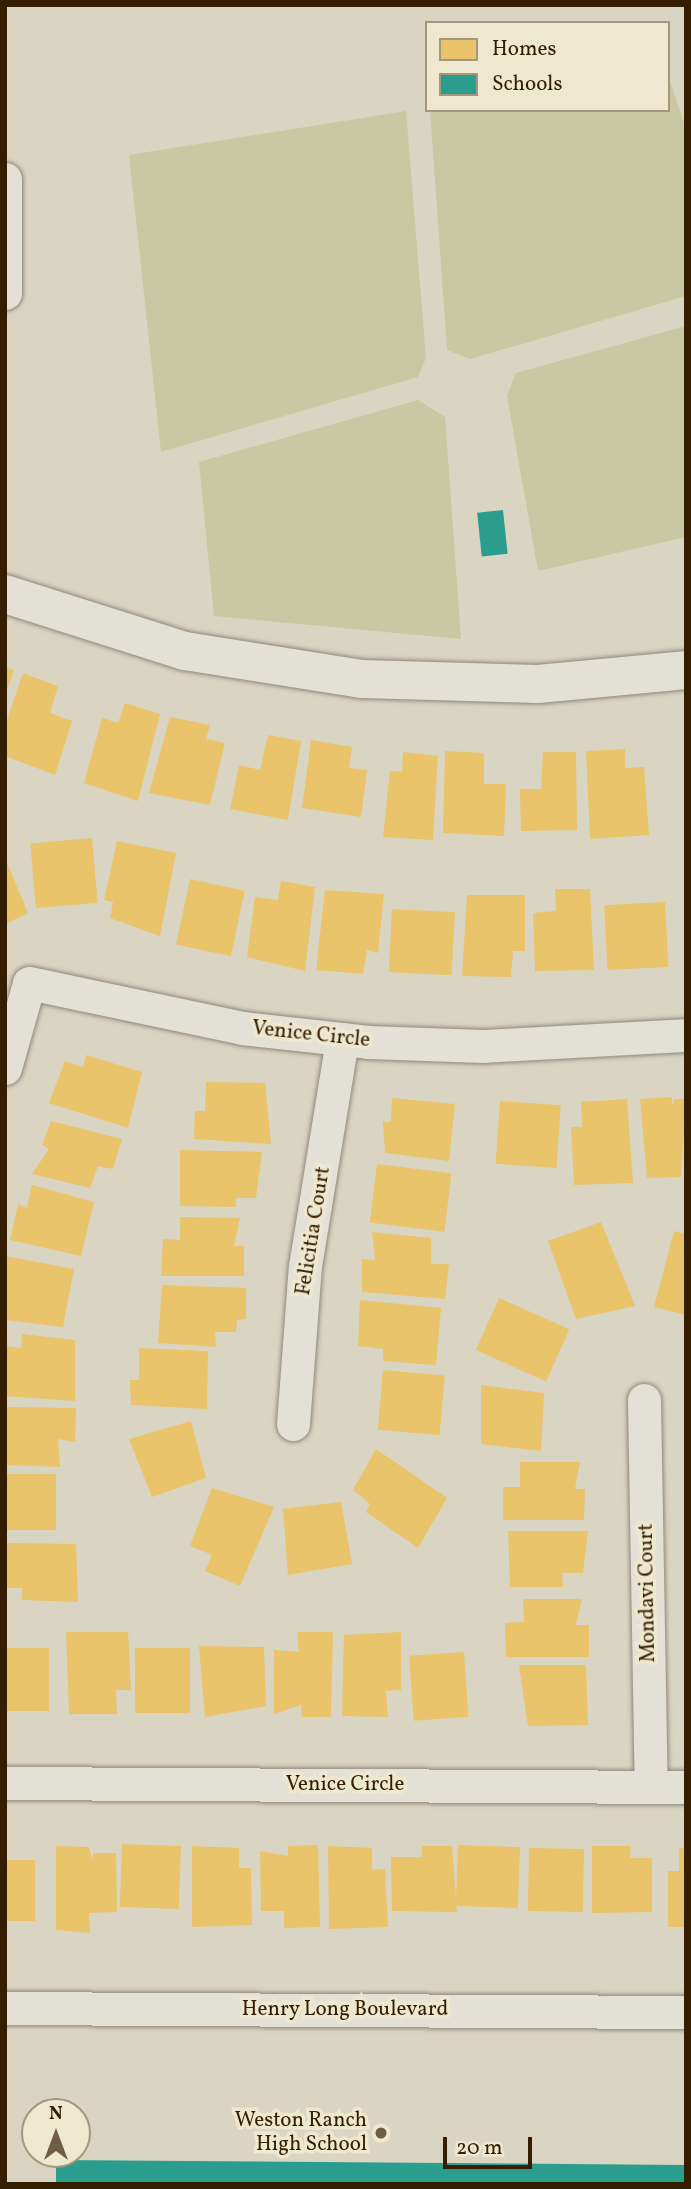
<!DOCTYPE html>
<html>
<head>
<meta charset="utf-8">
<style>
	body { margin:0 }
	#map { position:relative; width:691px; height:2189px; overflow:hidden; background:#dad5c2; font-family:Vollkorn,serif }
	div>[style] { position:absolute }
	.green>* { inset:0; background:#c9c8a3 }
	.homes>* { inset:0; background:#e9c46a; transform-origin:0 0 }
	.schools>* { inset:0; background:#2a9d8f; transform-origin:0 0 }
	.roads { filter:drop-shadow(0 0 2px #8f887a) drop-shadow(0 0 2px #8f887a) }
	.street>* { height:33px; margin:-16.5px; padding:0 16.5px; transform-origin:16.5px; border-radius:16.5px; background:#e3e0d6 }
	.secondary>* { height:38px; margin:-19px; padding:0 19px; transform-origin:19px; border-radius:19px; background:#e3e0d6 }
	.dots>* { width:19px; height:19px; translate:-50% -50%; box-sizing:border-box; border:4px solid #eee8d1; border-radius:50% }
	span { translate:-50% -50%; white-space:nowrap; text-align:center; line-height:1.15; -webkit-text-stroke:7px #eee8d1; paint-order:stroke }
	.street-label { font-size:21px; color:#351d01 }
	.poi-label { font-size:21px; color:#351d01 }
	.right { translate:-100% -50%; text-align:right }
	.frame { position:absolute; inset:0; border:7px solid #351d01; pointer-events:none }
	.legend { position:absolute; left:425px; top:21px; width:245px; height:91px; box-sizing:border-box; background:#eee8d1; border:2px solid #a4977e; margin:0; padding:9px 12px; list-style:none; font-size:21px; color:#351d01 }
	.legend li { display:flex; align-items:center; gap:14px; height:35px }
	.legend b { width:35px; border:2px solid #a4977e }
	.north { position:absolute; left:21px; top:2098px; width:70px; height:70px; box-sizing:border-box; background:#eee8d1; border:2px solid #a4977e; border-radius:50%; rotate:0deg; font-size:19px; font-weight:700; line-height:28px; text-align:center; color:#351d01 }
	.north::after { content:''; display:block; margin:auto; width:24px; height:32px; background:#6f5d45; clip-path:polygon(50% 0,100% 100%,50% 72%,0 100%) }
	.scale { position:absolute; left:443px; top:2137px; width:89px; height:32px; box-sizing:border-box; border:4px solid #351d01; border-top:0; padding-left:9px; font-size:21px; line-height:24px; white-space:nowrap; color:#351d01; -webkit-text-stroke:5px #eee8d1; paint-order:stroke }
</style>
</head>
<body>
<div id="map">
	<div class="green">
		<i style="clip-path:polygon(668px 75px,686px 129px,686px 296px,470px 359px,447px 350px,430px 110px,668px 110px)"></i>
		<i style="clip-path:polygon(406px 111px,426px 358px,418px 377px,161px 452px,129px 155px)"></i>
		<i style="clip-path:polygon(686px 326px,686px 537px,538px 571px,507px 396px,516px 373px)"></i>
		<i style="clip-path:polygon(418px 400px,445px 417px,461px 639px,214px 616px,199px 462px)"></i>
	</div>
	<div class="homes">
		<i style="clip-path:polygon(5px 667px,14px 670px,6px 693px,5px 693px)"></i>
		<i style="clip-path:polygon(23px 673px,58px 686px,50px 713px,72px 721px,55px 775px,5px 756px,5px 726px)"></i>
		<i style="clip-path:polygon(125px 703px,160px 714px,138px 801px,84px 783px,102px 718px,118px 723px)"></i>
		<i style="clip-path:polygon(170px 717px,210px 725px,206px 739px,225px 743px,210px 805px,149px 793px)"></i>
		<i style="clip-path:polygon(268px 735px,301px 741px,288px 820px,230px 809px,239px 765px,260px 770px)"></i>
		<i style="clip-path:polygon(311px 740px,352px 747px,349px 768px,367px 770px,361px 817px,302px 808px)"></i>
		<i style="clip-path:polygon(625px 749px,625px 768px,644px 767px,649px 835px,590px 839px,586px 751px)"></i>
		<i style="clip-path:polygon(445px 751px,484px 753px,484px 784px,506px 784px,504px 836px,443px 833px)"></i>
		<i style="clip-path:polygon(403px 752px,438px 756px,433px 840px,383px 837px,390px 771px,402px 772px)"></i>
		<i style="clip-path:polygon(543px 752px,576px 752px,577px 830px,521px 831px,520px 789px,541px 789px)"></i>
		<i style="left:92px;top:838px;width:65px;height:62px;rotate:85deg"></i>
		<i style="clip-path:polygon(117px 841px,176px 853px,160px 936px,110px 918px,113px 902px,104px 900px)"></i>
		<i style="clip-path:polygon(5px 858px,28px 913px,5px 924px)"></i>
		<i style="left:190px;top:879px;width:56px;height:67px;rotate:12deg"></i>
		<i style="clip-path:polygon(281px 881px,315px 887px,305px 971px,247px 957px,255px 897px,278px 900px)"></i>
		<i style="clip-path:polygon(555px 889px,590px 889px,594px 970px,535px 971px,533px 913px,556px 911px)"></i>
		<i style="clip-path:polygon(325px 890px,384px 894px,378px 953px,367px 950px,363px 974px,316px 970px)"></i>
		<i style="clip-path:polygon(467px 895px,525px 895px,525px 951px,513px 951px,511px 977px,462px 976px)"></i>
		<i style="left:665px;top:902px;width:65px;height:61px;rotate:87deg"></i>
		<i style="left:392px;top:909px;width:63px;height:63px;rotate:3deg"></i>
		<i style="clip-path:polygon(86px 1055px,142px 1072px,128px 1128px,49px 1103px,65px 1061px,83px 1067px)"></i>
		<i style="clip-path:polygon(206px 1082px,265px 1083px,271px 1144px,194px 1139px,195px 1111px,205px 1111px)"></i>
		<i style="clip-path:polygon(672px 1097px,672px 1107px,674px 1099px,686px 1099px,681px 1177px,647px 1178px,640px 1099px)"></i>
		<i style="clip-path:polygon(392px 1098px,455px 1104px,449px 1161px,385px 1153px,383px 1122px,391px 1122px)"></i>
		<i style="clip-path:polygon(627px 1099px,633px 1183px,574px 1185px,571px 1127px,582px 1127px,581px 1102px)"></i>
		<i style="left:500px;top:1101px;width:61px;height:63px;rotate:4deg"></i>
		<i style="clip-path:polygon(51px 1121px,122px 1139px,113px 1169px,98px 1166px,90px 1188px,32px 1174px,49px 1149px,42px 1145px)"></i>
		<i style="clip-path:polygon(180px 1150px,262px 1152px,256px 1198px,236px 1198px,236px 1207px,180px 1206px)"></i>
		<i style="left:377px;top:1164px;width:75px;height:59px;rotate:7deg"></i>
		<i style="clip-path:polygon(32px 1185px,94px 1202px,81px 1256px,10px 1240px,18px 1204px,27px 1208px)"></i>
		<i style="clip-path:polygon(180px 1217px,240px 1218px,234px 1246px,244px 1246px,244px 1276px,161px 1276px,163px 1239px,180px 1240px)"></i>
		<i style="clip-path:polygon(601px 1222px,635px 1306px,576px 1319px,548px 1241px)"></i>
		<i style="clip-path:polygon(674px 1231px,686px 1234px,686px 1315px,654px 1307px)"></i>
		<i style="clip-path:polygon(372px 1232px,431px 1238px,431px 1264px,449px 1264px,445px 1299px,362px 1292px,362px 1259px,375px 1260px)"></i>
		<i style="clip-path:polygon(5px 1256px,74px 1269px,63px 1327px,5px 1320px)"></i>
		<i style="clip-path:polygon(162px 1285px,246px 1288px,246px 1319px,237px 1320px,236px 1332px,215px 1332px,216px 1347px,158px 1343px)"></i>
		<i style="left:499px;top:1298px;width:77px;height:57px;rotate:24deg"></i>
		<i style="clip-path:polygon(360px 1300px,441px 1308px,436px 1365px,383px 1361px,383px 1349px,358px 1346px)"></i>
		<i style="clip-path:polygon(22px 1334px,75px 1340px,75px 1401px,5px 1396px,5px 1346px,21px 1348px)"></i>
		<i style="clip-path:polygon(139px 1348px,208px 1351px,207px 1409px,131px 1405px,130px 1380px,139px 1380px)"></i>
		<i style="left:383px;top:1370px;width:62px;height:60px;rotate:5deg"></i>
		<i style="clip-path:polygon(481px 1385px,544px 1393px,541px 1451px,481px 1444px)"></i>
		<i style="clip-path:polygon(5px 1407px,76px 1408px,75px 1442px,58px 1439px,60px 1467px,5px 1465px)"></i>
		<i style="clip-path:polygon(191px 1421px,206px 1478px,152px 1497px,129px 1439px)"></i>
		<i style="clip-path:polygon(376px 1449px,447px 1498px,418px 1548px,366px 1512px,370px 1504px,353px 1490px)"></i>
		<i style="clip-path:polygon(520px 1462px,580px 1462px,575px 1489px,585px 1489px,584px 1520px,503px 1520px,503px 1487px,520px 1487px)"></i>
		<i style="left:5px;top:1474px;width:51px;height:56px"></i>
		<i style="clip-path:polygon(212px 1488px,274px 1507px,240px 1586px,205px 1571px,212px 1555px,190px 1546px)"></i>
		<i style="clip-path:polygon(341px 1502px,352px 1564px,288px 1575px,283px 1509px)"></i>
		<i style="clip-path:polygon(508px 1531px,588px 1531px,583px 1573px,562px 1573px,563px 1587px,510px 1587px)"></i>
		<i style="clip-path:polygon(5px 1543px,76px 1544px,78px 1602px,22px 1600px,22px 1588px,5px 1588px)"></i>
		<i style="clip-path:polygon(523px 1599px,582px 1599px,576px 1625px,589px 1625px,589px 1657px,506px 1657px,505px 1623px,524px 1622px)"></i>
		<i style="clip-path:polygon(66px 1632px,128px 1632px,131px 1690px,116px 1690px,117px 1714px,69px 1714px)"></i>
		<i style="clip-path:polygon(297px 1632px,333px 1632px,331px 1717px,302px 1717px,301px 1705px,274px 1714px,274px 1650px,299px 1652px)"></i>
		<i style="clip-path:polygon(401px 1632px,401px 1690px,386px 1691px,388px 1717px,342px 1716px,344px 1635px)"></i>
		<i style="clip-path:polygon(199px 1646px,264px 1647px,266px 1706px,205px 1717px)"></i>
		<i style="left:5px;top:1648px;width:44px;height:63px"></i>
		<i style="left:135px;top:1648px;width:55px;height:65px"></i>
		<i style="left:464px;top:1652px;width:65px;height:55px;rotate:86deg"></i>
		<i style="clip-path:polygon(519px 1665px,586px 1665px,588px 1725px,528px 1726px)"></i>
		<i style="left:122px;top:1844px;width:59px;height:63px;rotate:2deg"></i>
		<i style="clip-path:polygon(318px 1845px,320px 1927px,284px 1928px,284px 1911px,261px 1911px,260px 1851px,288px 1856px,288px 1846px)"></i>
		<i style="left:458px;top:1845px;width:62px;height:61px;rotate:2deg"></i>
		<i style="clip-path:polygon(56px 1846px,89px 1847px,93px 1861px,93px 1853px,116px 1853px,117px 1912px,89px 1913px,90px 1933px,56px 1930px)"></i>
		<i style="clip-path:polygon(192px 1846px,239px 1848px,239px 1868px,251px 1868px,252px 1925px,192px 1927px)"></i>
		<i style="clip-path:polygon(328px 1846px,372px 1848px,372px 1870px,385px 1869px,388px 1927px,329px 1929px)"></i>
		<i style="clip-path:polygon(422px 1846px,452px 1846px,457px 1912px,392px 1911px,391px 1857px,422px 1857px)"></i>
		<i style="clip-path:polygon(592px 1846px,631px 1846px,630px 1858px,652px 1858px,652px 1912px,592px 1913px)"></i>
		<i style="left:529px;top:1848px;width:55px;height:63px;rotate:1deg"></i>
		<i style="clip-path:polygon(679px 1848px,686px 1848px,686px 1927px,668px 1927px,668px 1871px,679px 1871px)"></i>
		<i style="left:5px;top:1860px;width:30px;height:61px"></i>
	</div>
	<div class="schools">
		<i style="left:503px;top:510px;width:44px;height:26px;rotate:84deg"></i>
		<i style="clip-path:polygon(56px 2160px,686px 2165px,686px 2184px,56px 2184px)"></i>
	</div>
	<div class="roads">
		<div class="street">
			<i style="left:5px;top:179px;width:114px;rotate:90deg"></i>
			<i style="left:5px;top:1068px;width:88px;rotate:-74.2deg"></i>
			<i style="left:29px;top:983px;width:218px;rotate:11.9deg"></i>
			<i style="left:242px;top:1028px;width:127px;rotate:6.3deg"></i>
			<i style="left:368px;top:1042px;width:115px;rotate:2deg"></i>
			<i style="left:483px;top:1046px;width:203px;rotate:-3.1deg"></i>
			<i style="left:644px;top:1400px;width:387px;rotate:89deg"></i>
			<i style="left:293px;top:1424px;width:158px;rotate:-85.7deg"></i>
			<i style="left:305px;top:1266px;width:230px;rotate:-80.7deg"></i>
			<i style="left:5px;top:1783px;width:681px;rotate:0.34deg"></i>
			<i style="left:5px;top:2008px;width:681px;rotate:0.34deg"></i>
		</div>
		<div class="secondary">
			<i style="left:5px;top:594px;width:189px;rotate:17.6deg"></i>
			<i style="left:185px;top:651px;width:179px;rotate:9deg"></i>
			<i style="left:362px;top:679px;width:176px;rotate:1.6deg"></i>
			<i style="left:538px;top:684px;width:149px;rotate:-5.4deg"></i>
		</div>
	</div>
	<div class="dots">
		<i style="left:381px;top:2133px;background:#6f5d45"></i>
	</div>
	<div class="street-label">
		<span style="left:311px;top:1035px;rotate:6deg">Venice Circle</span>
		<span style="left:314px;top:1231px;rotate:-81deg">Felicitia Court</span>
		<span style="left:648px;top:1593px;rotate:-91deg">Mondavi Court</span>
		<span style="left:345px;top:1785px">Venice Circle</span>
		<span style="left:345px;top:2010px">Henry Long Boulevard</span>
	</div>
	<div class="poi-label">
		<span class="right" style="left:367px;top:2133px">Weston Ranch<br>High School</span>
	</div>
	<div class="frame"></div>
	<ul class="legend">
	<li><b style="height:19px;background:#e9c46a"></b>Homes</li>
	<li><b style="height:19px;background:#2a9d8f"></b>Schools</li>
	</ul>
	<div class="north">N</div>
	<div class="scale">20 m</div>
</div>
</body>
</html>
